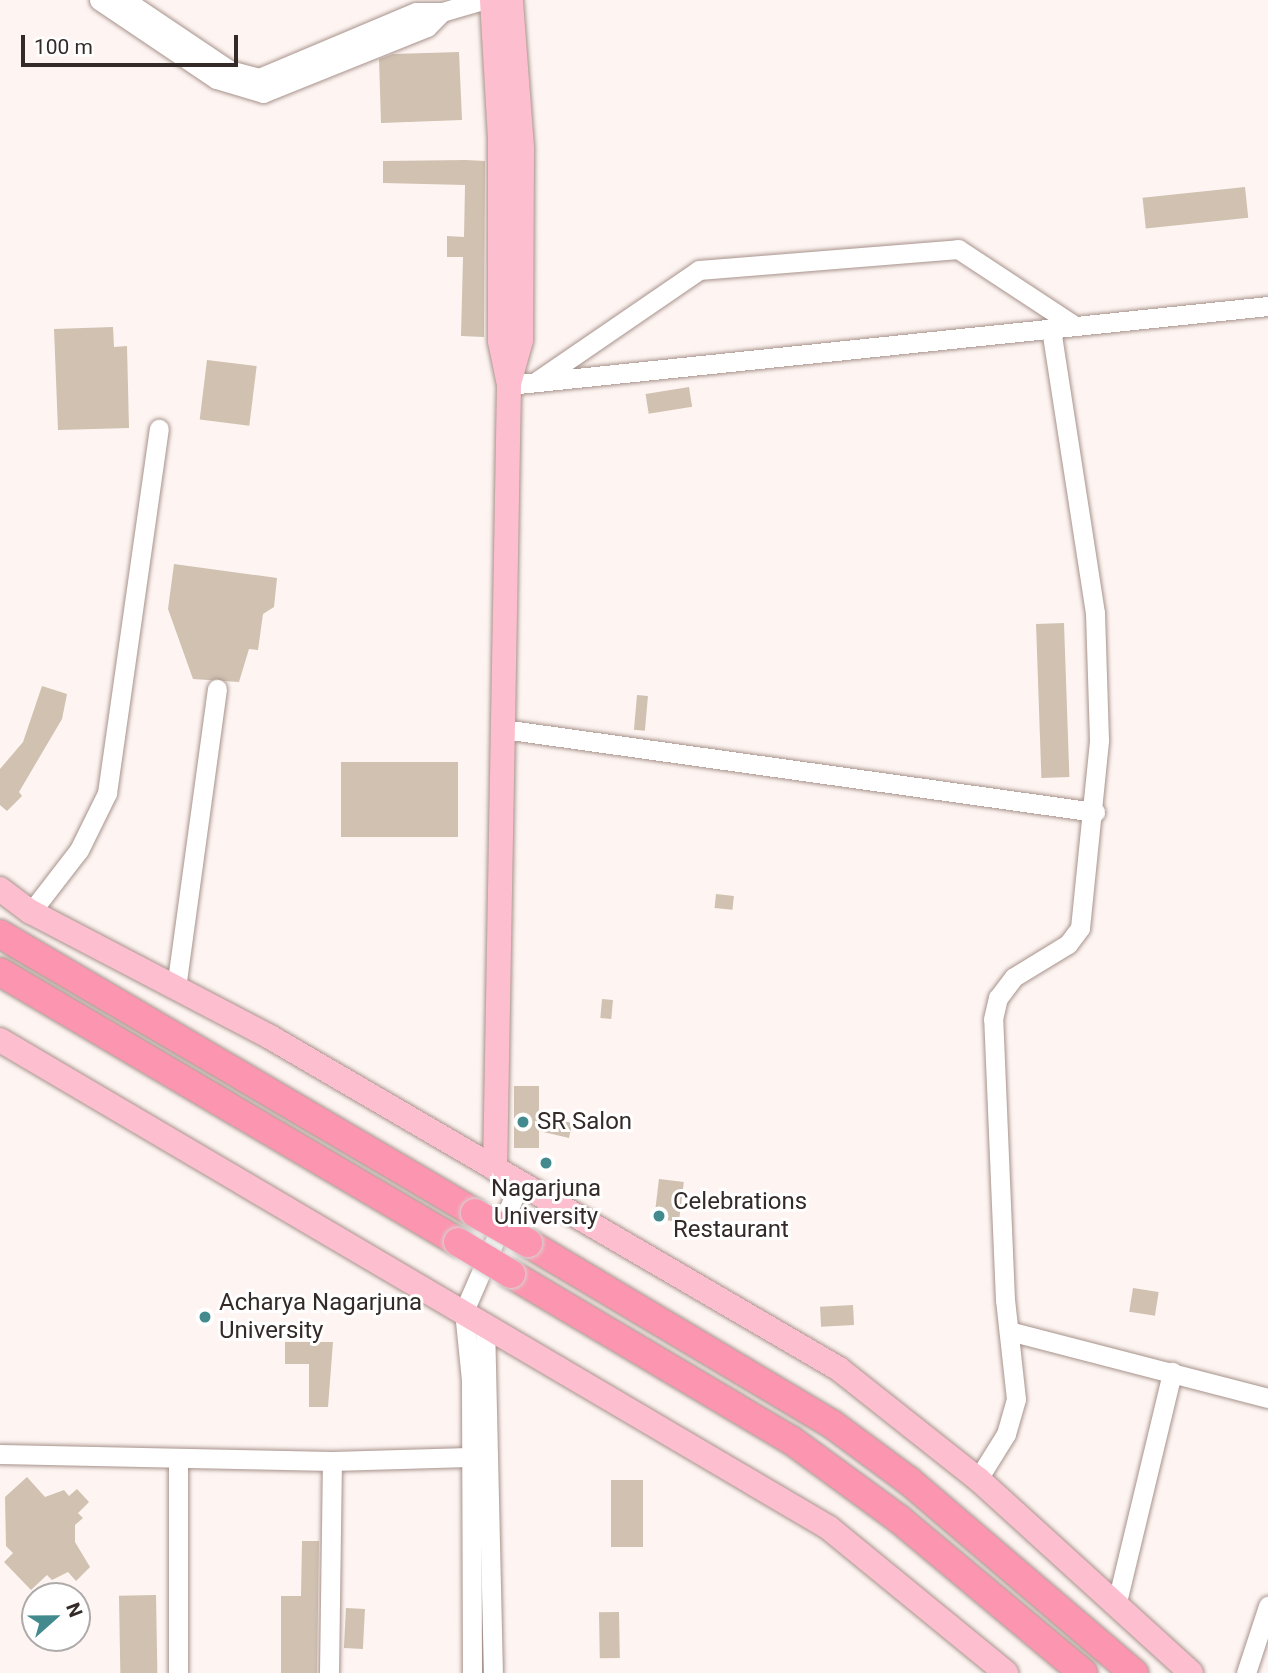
<!DOCTYPE html>
<html>
<head>
<meta charset="utf-8">
<style>
	body { margin:0 }
	#map { position:relative; width:1268px; height:1673px; overflow:hidden; background:#fef5f2; font-family:Roboto,sans-serif }
	div>[style] { position:absolute }
	.building>* { inset:0; background:#d0c1b1; transform-origin:0 0 }
	.roads { filter:drop-shadow(0 0 2px #a7928b) drop-shadow(0 0 2px #a7928b) }
	.minor>* { height:19px; margin:-9.5px; padding:0 9.5px; transform-origin:9.5px; border-radius:9.5px; background:#fff }
	.major>* { height:24px; margin:-12px; padding:0 12px; transform-origin:12px; border-radius:12px; background:#fdbfcf }
	.highway>* { height:28px; margin:-14px; padding:0 14px; transform-origin:14px; border-radius:14px; background:#fc95af }
	.bridges { filter:drop-shadow(0 0 2px #d6d5d4) drop-shadow(0 0 2px #d6d5d4) }
	.highway-bridge>* { height:28px; margin:-14px; padding:0 14px; transform-origin:14px; border-radius:14px; background:#fc95af }
	.dots>* { width:19px; height:19px; translate:-50% -50%; box-sizing:border-box; border:4px solid #fff; border-radius:50% }
	span { translate:-50% -50%; white-space:nowrap; text-align:center; line-height:1.15; -webkit-text-stroke:6px #fff; paint-order:stroke }
	.poi-label { font-size:24px; color:#342b28 }
	.left { translate:0 -50%; text-align:left }
	.north { position:absolute; left:21px; top:1582px; width:70px; height:70px; box-sizing:border-box; background:#fff; border:2px solid #aeaaa9; border-radius:50%; rotate:69deg; font-size:19px; font-weight:700; line-height:28px; text-align:center; color:#342b28 }
	.north::after { content:''; display:block; margin:auto; width:24px; height:32px; background:#428a8d; clip-path:polygon(50% 0,100% 100%,50% 72%,0 100%) }
	.scale { position:absolute; left:21px; top:35px; width:217px; height:32px; box-sizing:border-box; border:4px solid #342b28; border-top:0; padding-left:9px; font-size:21px; line-height:24px; white-space:nowrap; color:#342b28; -webkit-text-stroke:5px #fff; paint-order:stroke }
</style>
</head>
<body>
<div id="map">
	<div class="building">
		<i style="clip-path:polygon(459px 52px,462px 120px,381px 123px,379px 59px,393px 54px)"></i>
		<i style="clip-path:polygon(466px 160px,485px 161px,484px 337px,461px 336px,463px 257px,447px 257px,447px 236px,464px 237px,465px 185px,383px 183px,383px 161px)"></i>
		<i style="left:1245px;top:187px;width:31px;height:103px;rotate:84deg"></i>
		<i style="clip-path:polygon(113px 327px,114px 347px,127px 346px,129px 428px,58px 430px,54px 329px)"></i>
		<i style="left:207px;top:360px;width:50px;height:60px;rotate:7deg"></i>
		<i style="left:689px;top:387px;width:20px;height:44px;rotate:81deg"></i>
		<i style="clip-path:polygon(174px 564px,277px 578px,274px 607px,263px 614px,258px 650px,249px 649px,239px 682px,193px 679px,168px 609px)"></i>
		<i style="left:1064px;top:623px;width:154px;height:28px;rotate:88deg"></i>
		<i style="clip-path:polygon(42px 686px,67px 694px,62px 719px,19px 792px,22px 796px,7px 811px,0 805px,0 769px,23px 742px)"></i>
		<i style="left:637px;top:695px;width:11px;height:35px;rotate:5deg"></i>
		<i style="left:458px;top:762px;width:75px;height:117px;rotate:90deg"></i>
		<i style="left:716px;top:894px;width:18px;height:14px;rotate:6deg"></i>
		<i style="left:602px;top:999px;width:11px;height:19px;rotate:5deg"></i>
		<i style="clip-path:polygon(514px 1086px,539px 1086px,539px 1115px,572px 1123px,569px 1138px,539px 1131px,539px 1148px,514px 1148px)"></i>
		<i style="left:659px;top:1179px;width:25px;height:40px;rotate:7deg"></i>
		<i style="left:1133px;top:1288px;width:26px;height:24px;rotate:9deg"></i>
		<i style="left:853px;top:1305px;width:20px;height:33px;rotate:87deg"></i>
		<i style="clip-path:polygon(285px 1342px,333px 1342px,328px 1407px,309px 1407px,309px 1364px,285px 1364px)"></i>
		<i style="clip-path:polygon(27px 1477px,45px 1497px,64px 1490px,69px 1496px,77px 1489px,89px 1502px,78px 1513px,83px 1518px,75px 1525px,75px 1542px,90px 1567px,76px 1581px,68px 1572px,52px 1580px,47px 1575px,31px 1590px,4px 1562px,13px 1553px,6px 1546px,5px 1497px)"></i>
		<i style="left:611px;top:1480px;width:32px;height:67px"></i>
		<i style="clip-path:polygon(302px 1541px,319px 1541px,317px 1673px,281px 1673px,281px 1596px,301px 1596px)"></i>
		<i style="left:156px;top:1595px;width:78px;height:37px;rotate:89deg"></i>
		<i style="left:346px;top:1608px;width:19px;height:40px;rotate:3deg"></i>
		<i style="left:619px;top:1612px;width:46px;height:20px;rotate:89deg"></i>
	</div>
	<div class="roads">
		<div class="minor">
			<i style="left:99px;top:0;width:141px;rotate:34deg"></i>
			<i style="left:216px;top:79px;width:49px;rotate:16.6deg"></i>
			<i style="left:263px;top:93px;width:177px;rotate:-21.9deg"></i>
			<i style="left:427px;top:27px;width:21px;rotate:-45deg"></i>
			<i style="left:125px;top:0;width:125px;rotate:33.9deg"></i>
			<i style="left:229px;top:70px;width:31px;rotate:15deg"></i>
			<i style="left:259px;top:78px;width:170px;rotate:-22.8deg"></i>
			<i style="left:416px;top:12px;width:26px"></i>
			<i style="left:442px;top:12px;width:43px;rotate:-16.3deg"></i>
			<i style="left:537px;top:381px;width:196px;rotate:-34.4deg"></i>
			<i style="left:699px;top:270px;width:260px;rotate:-4.6deg"></i>
			<i style="left:958px;top:249px;width:140px;rotate:33.3deg"></i>
			<i style="left:509px;top:385px;width:763px;rotate:-5.94deg"></i>
			<i style="left:503px;top:729px;width:598px;rotate:7.98deg"></i>
			<i style="left:31px;top:912px;width:78px;rotate:-52.3deg"></i>
			<i style="left:79px;top:850px;width:64px;rotate:-63.8deg"></i>
			<i style="left:107px;top:793px;width:368px;rotate:-81.9deg"></i>
			<i style="left:176px;top:988px;width:302px;rotate:-82.2deg"></i>
			<i style="left:485px;top:1323px;width:350px;rotate:88.7deg"></i>
			<i style="left:1009px;top:1331px;width:268px;rotate:14.5deg"></i>
			<i style="left:0;top:1454px;width:332px;rotate:1.2deg"></i>
			<i style="left:332px;top:1461px;width:137px;rotate:-1.7deg"></i>
			<i style="left:178px;top:1459px;width:214px;rotate:90deg"></i>
			<i style="left:978px;top:1479px;width:53px;rotate:-58.1deg"></i>
			<i style="left:1006px;top:1434px;width:36px;rotate:-74deg"></i>
			<i style="left:1016px;top:1399px;width:100px;rotate:-96.3deg"></i>
			<i style="left:1005px;top:1300px;width:281px;rotate:-92.4deg"></i>
			<i style="left:993px;top:1019px;width:22px;rotate:-77deg"></i>
			<i style="left:998px;top:998px;width:26px;rotate:-53deg"></i>
			<i style="left:1014px;top:977px;width:63px;rotate:-31.4deg"></i>
			<i style="left:1068px;top:944px;width:20px;rotate:-53deg"></i>
			<i style="left:1080px;top:928px;width:189px;rotate:-84.2deg"></i>
			<i style="left:1099px;top:740px;width:127px;rotate:-91.8deg"></i>
			<i style="left:1095px;top:613px;width:287px;rotate:-98.8deg"></i>
			<i style="left:1116px;top:1606px;width:241px;rotate:-76.5deg"></i>
			<i style="left:329px;top:1673px;width:212px;rotate:-89.2deg"></i>
			<i style="left:472px;top:1673px;width:293px;rotate:-90.2deg"></i>
			<i style="left:471px;top:1380px;width:69px;rotate:-95.8deg"></i>
			<i style="left:464px;top:1311px;width:140px;rotate:-66.4deg"></i>
			<i style="left:1246px;top:1673px;width:71px;rotate:-71.8deg"></i>
		</div>
		<div class="major">
			<i style="left:492px;top:0;width:137px;rotate:86.7deg"></i>
			<i style="left:500px;top:137px;width:204px;rotate:90deg"></i>
			<i style="left:500px;top:341px;width:45px;rotate:78.4deg"></i>
			<i style="left:509px;top:385px;width:784px;rotate:91.02deg"></i>
			<i style="left:510px;top:380px;width:41px;rotate:-74.6deg"></i>
			<i style="left:521px;top:340px;width:192px;rotate:-89.7deg"></i>
			<i style="left:522px;top:148px;width:148px;rotate:-94.3deg"></i>
			<i style="left:0;top:889px;width:39px;rotate:37deg"></i>
			<i style="left:31px;top:912px;width:270px;rotate:27.6deg"></i>
			<i style="left:270px;top:1037px;width:659px;rotate:30.26deg"></i>
			<i style="left:839px;top:1369px;width:177px;rotate:38.4deg"></i>
			<i style="left:978px;top:1479px;width:288px;rotate:42.3deg"></i>
			<i style="left:0;top:1040px;width:962px;rotate:30.48deg"></i>
			<i style="left:829px;top:1528px;width:229px;rotate:39.3deg"></i>
		</div>
		<div class="highway">
			<i style="left:0;top:934px;width:551px;rotate:30.43deg"></i>
			<i style="left:0;top:972px;width:532px;rotate:30.52deg"></i>
			<i style="left:528px;top:1243px;width:354px;rotate:30.8deg"></i>
			<i style="left:832px;top:1424px;width:96px;rotate:36.5deg"></i>
			<i style="left:909px;top:1481px;width:296px;rotate:40.5deg"></i>
			<i style="left:511px;top:1274px;width:326px;rotate:30.7deg"></i>
			<i style="left:791px;top:1440px;width:134px;rotate:36.2deg"></i>
			<i style="left:899px;top:1519px;width:240px;rotate:39.9deg"></i>
		</div>
	</div>
	<div class="bridges">
		<div class="highway-bridge">
			<i style="left:475px;top:1213px;width:61px;rotate:29.5deg"></i>
			<i style="left:458px;top:1242px;width:62px;rotate:31.1deg"></i>
		</div>
	</div>
	<div class="dots">
		<i style="left:523px;top:1122px;background:#428a8d"></i>
		<i style="left:546px;top:1163px;background:#428a8d"></i>
		<i style="left:659px;top:1216px;background:#428a8d"></i>
		<i style="left:205px;top:1317px;background:#428a8d"></i>
	</div>
	<div class="poi-label">
		<span class="left" style="left:537px;top:1122px">SR Salon</span>
		<span style="left:546px;top:1203px">Nagarjuna<br>University</span>
		<span class="left" style="left:673px;top:1216px">Celebrations<br>Restaurant</span>
		<span class="left" style="left:219px;top:1317px">Acharya Nagarjuna<br>University</span>
	</div>
	<div class="north">N</div>
	<div class="scale">100 m</div>
</div>
</body>
</html>
